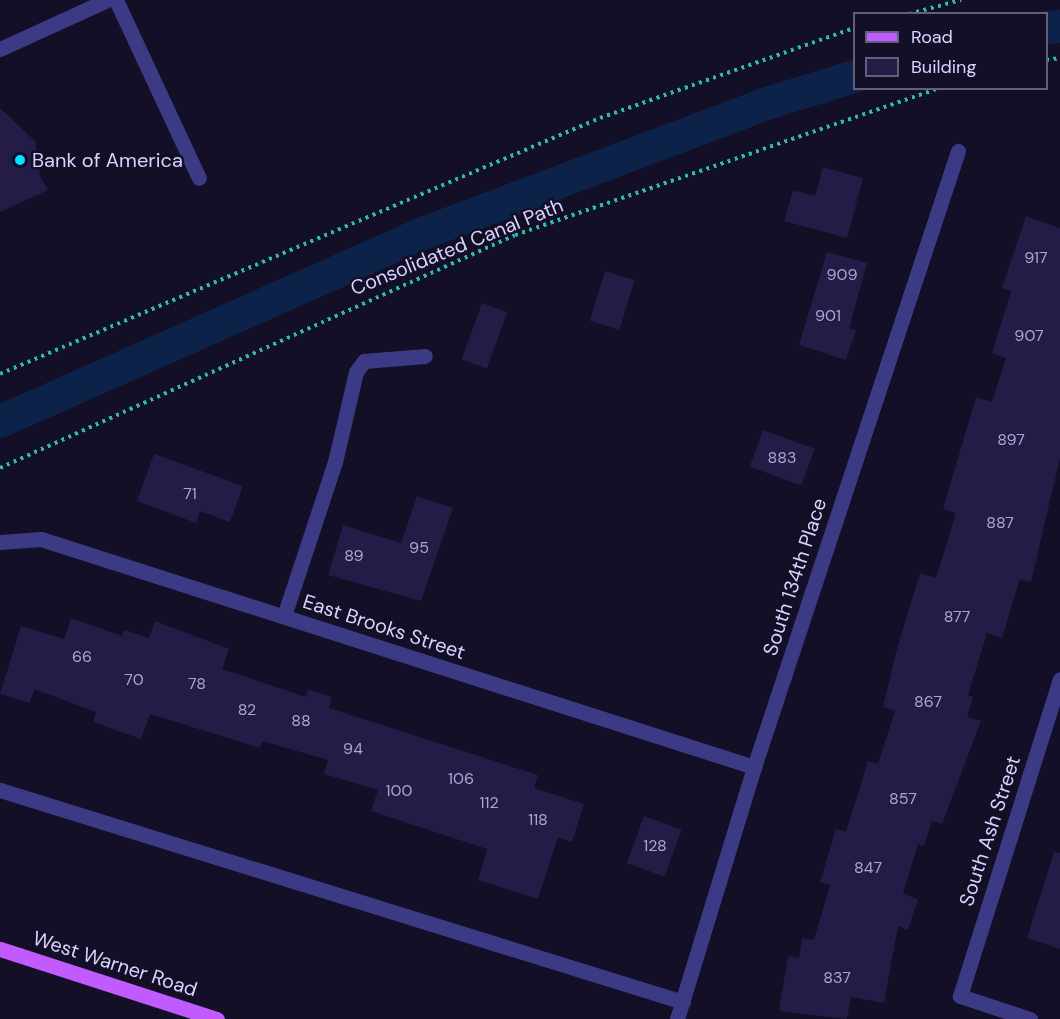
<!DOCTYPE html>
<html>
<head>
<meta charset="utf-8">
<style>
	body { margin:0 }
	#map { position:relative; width:1060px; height:1019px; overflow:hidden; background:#130f26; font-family:"DM Sans",sans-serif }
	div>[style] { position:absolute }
	.canal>* { height:33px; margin:-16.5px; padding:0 16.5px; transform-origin:16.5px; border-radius:16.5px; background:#0c2248 }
	.building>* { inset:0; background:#241b47; transform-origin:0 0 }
	.path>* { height:4px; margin-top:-2px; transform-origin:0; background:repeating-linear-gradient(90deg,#2fb8b0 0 3px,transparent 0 7.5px) }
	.minor>* { height:15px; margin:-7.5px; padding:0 7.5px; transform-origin:7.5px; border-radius:7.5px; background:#3d3a85 }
	.major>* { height:15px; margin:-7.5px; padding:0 7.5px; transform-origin:7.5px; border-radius:7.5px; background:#c25bff }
	.dots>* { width:16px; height:16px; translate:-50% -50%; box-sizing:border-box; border:3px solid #130f26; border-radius:50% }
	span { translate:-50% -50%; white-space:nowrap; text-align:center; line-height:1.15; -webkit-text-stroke:5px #130f26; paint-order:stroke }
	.number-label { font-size:16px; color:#aca6d1 }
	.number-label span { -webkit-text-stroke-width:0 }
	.poi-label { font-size:20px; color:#d9d4ff }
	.left { translate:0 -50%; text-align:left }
	.street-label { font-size:20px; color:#d9d4ff }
	.legend { position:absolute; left:853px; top:12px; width:195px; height:78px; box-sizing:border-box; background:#130f26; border:2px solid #625e7d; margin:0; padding:8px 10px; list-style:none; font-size:18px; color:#d9d4ff }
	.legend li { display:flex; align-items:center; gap:12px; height:30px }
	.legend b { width:30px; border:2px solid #625e7d }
</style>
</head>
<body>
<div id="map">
	<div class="canal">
		<i style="left:1046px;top:27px;width:14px;rotate:-4deg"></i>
		<i style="left:0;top:421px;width:465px;rotate:-24deg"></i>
		<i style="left:425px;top:232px;width:361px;rotate:-20.7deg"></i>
		<i style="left:763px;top:104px;width:95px;rotate:-17.1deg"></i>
	</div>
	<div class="building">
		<i style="clip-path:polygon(0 108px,35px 141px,40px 176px,48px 190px,0 212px)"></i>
		<i style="clip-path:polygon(823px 167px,863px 178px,847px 238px,784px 221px,793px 190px,815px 196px)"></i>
		<i style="clip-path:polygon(1026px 216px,1060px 228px,1060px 458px,1031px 582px,1020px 579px,1002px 638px,987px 633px,968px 695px,973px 697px,967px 717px,981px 721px,942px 824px,932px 821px,924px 846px,918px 844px,903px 894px,918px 899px,908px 930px,898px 926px,884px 1003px,851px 997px,847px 1019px,779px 1011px,788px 956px,799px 958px,802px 938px,814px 940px,830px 885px,820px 882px,836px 829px,846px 832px,868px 761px,878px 764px,895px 711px,883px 707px,898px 645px,920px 573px,936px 578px,956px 513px,943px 509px,976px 397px,992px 402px,1006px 358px,992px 353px,1011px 291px,1002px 288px)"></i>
		<i style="clip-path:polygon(827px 252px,867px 263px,849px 329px,856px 330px,846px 360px,799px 345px)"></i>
		<i style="left:605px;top:271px;width:31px;height:52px;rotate:17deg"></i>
		<i style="left:482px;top:303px;width:27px;height:60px;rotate:20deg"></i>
		<i style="left:763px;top:430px;width:55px;height:39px;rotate:20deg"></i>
		<i style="clip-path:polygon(154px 454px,243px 486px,230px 522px,200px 511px,196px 523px,137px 501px)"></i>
		<i style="clip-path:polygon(417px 496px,453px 508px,421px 601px,328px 575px,343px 525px,401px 543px)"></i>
		<i style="clip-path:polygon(71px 618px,122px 636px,124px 630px,149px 638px,155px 621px,229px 649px,222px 669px,306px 697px,308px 689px,332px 697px,329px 708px,538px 775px,534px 788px,584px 804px,572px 842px,558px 837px,538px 899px,478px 880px,487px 849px,371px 811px,378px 790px,324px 774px,328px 760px,262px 741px,260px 748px,150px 714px,141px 739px,93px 722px,96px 712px,34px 689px,30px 703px,0 694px,21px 626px,64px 639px)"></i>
		<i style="left:644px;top:816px;width:40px;height:50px;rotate:20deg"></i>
		<i style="clip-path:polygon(1054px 852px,1060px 853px,1060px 949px,1027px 938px)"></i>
	</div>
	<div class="path">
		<i style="left:909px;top:14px;width:54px;rotate:-15.1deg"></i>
		<i style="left:1046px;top:60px;width:14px;rotate:-8deg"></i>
		<i style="left:0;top:374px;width:652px;rotate:-23.11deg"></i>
		<i style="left:600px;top:118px;width:269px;rotate:-19.5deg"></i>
		<i style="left:0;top:468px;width:565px;rotate:-24.34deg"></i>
		<i style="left:515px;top:235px;width:449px;rotate:-19.1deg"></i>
	</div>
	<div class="minor">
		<i style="left:116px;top:0;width:196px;rotate:65deg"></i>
		<i style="left:0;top:49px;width:118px;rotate:-24.6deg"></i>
		<i style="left:0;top:542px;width:41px;rotate:-4.2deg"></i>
		<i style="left:41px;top:539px;width:749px;rotate:17.73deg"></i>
		<i style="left:284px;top:616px;width:162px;rotate:-71.7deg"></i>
		<i style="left:335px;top:462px;width:92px;rotate:-76.9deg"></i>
		<i style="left:356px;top:372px;width:14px;rotate:-54deg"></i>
		<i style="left:364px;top:361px;width:61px;rotate:-4.7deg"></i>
		<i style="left:0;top:790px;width:715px;rotate:17.24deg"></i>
		<i style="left:677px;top:1019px;width:264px;rotate:-73deg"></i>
		<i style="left:754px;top:767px;width:649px;rotate:-71.68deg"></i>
		<i style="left:1030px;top:1019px;width:74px;rotate:-161.8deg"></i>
		<i style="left:960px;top:996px;width:332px;rotate:-72.5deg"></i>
	</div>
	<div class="major">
		<i style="left:0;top:949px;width:228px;rotate:17.9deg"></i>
	</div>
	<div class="dots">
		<i style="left:20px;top:160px;background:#00e5ff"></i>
	</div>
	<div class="number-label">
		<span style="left:1036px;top:258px">917</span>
		<span style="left:842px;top:275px">909</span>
		<span style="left:828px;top:316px">901</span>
		<span style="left:1029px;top:336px">907</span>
		<span style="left:1011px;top:440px">897</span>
		<span style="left:782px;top:458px">883</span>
		<span style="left:190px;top:494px">71</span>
		<span style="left:1000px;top:523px">887</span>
		<span style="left:419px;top:548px">95</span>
		<span style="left:354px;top:556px">89</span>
		<span style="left:957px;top:617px">877</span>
		<span style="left:82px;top:657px">66</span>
		<span style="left:134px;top:680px">70</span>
		<span style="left:197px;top:684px">78</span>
		<span style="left:928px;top:702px">867</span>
		<span style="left:247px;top:710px">82</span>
		<span style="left:301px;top:721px">88</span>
		<span style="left:353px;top:749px">94</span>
		<span style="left:461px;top:779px">106</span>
		<span style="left:399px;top:791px">100</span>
		<span style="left:903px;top:799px">857</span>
		<span style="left:489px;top:803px">112</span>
		<span style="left:538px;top:820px">118</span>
		<span style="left:655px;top:846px">128</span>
		<span style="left:868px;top:868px">847</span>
		<span style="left:837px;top:978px">837</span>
	</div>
	<div class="poi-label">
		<span class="left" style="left:32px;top:160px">Bank of America</span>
	</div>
	<div class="street-label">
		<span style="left:457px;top:247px;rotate:-22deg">Consolidated Canal Path</span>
		<span style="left:795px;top:577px;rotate:-72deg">South 134th Place</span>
		<span style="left:384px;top:627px;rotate:18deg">East Brooks Street</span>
		<span style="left:990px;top:831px;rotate:-72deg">South Ash Street</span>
		<span style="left:115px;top:964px;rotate:18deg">West Warner Road</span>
	</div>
	<ul class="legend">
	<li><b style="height:8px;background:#c25bff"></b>Road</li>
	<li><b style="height:16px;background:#241b47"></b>Building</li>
	</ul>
</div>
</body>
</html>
